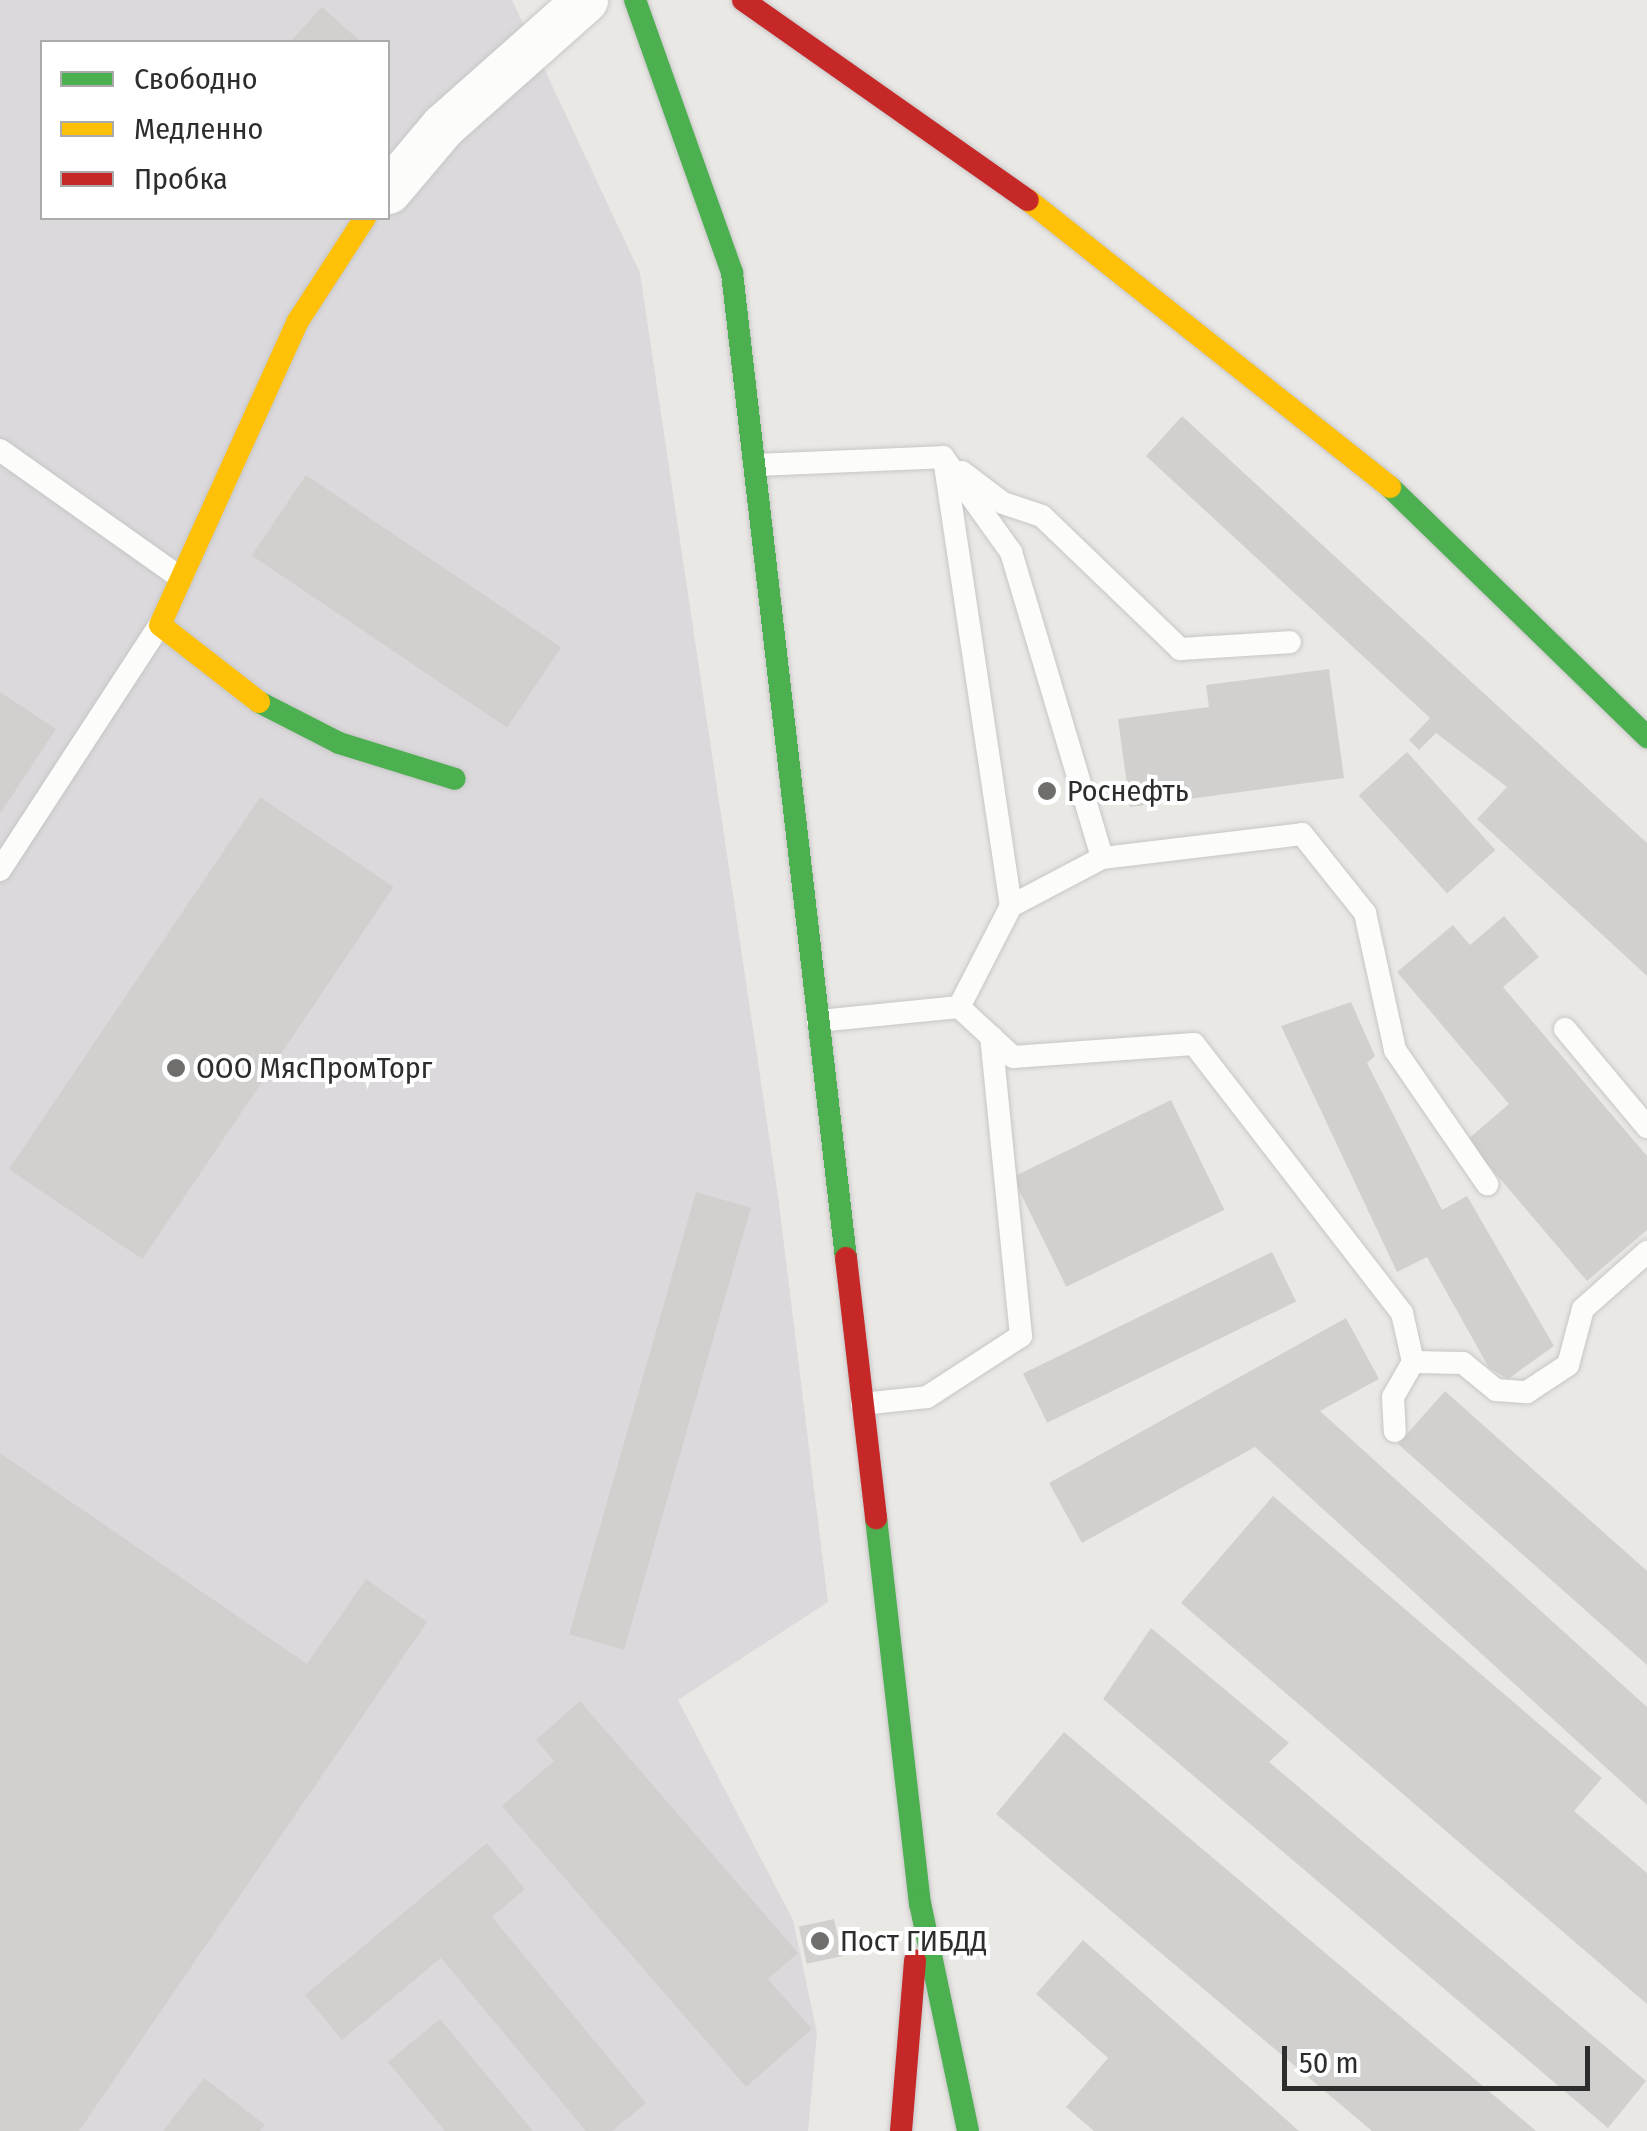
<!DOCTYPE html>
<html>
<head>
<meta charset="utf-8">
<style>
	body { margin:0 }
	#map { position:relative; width:1647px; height:2131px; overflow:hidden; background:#eae8e5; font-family:"Fira Sans Condensed",sans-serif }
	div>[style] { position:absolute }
	.industrial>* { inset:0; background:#dbd9db }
	.building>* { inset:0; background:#d2d0ce; transform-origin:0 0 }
	.roads { filter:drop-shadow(0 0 2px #c7c6c7) drop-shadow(0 0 2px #c7c6c7) }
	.lane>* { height:22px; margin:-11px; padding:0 11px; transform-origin:11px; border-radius:11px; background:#fcfcfb }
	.street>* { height:45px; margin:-22.5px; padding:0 22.5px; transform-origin:22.5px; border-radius:22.5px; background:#fcfcfb }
	.fast>* { height:22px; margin:-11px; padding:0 11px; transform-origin:11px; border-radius:11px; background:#4caf50 }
	.slow>* { height:22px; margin:-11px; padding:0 11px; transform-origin:11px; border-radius:11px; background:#ffc107 }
	.jam>* { height:22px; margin:-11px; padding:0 11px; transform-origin:11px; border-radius:11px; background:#c62828 }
	.dots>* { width:28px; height:28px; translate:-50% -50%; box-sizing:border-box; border:5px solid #fff; border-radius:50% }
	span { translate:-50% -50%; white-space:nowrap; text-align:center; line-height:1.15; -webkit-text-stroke:8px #fff; paint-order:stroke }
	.poi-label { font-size:30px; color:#2d2d2d }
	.left { translate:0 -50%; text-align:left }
	.legend { position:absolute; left:40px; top:40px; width:350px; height:180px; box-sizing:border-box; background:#fff; border:2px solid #ababab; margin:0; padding:12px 18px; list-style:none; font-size:30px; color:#2d2d2d }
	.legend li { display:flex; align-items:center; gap:20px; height:50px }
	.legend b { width:50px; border:2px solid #ababab }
	.scale { position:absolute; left:1282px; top:2046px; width:308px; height:45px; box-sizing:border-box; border:5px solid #2d2d2d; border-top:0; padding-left:12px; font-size:30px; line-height:35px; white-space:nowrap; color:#2d2d2d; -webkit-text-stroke:8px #fff; paint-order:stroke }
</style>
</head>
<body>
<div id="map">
	<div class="industrial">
		<i style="clip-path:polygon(evenodd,0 0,512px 0,640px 273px,778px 1196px,828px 1602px,678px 1700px,793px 1920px,817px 2033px,808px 2131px,0 2131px,0 0,42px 42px,388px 42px,388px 218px,42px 218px,42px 42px)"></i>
	</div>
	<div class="building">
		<i style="clip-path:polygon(322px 7px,361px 42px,290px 42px)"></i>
		<i style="clip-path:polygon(1182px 416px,1647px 843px,1647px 976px,1477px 819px,1507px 787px,1436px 733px,1419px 750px,1409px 740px,1430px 718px,1146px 456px)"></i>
		<i style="left:306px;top:475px;width:308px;height:97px;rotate:34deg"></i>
		<i style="clip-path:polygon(1329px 669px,1344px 778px,1130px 807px,1118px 719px,1209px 707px,1206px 685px)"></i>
		<i style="clip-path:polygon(0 692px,56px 729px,0 814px)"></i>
		<i style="left:1407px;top:752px;width:132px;height:65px;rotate:48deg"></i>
		<i style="left:260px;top:797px;width:161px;height:449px;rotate:34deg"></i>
		<i style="clip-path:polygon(1504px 916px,1539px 957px,1503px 987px,1647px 1156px,1647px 1230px,1587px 1281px,1467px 1140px,1509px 1104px,1397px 972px,1453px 925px,1470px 945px)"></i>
		<i style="clip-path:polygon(1351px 1002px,1375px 1056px,1367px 1063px,1442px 1210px,1467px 1196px,1554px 1346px,1508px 1379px,1489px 1368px,1427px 1257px,1397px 1272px,1281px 1026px)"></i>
		<i style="left:1171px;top:1100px;width:122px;height:176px;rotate:64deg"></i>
		<i style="left:696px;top:1192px;width:57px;height:460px;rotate:16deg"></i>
		<i style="left:1272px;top:1252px;width:55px;height:277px;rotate:64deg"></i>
		<i style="clip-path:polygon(1346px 1318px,1379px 1379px,1320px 1411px,1647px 1707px,1647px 1805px,1255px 1447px,1082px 1543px,1049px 1483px)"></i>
		<i style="clip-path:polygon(1445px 1391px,1647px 1571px,1647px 1665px,1398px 1444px)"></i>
		<i style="clip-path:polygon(0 1453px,307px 1664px,366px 1579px,427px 1622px,79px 2131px,0 2131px)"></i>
		<i style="clip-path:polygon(1273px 1496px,1602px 1778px,1574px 1811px,1647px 1873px,1647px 2004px,1181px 1603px)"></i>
		<i style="clip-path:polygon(1151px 1628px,1289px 1743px,1269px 1762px,1646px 2081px,1608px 2128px,1103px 1699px)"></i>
		<i style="clip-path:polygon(580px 1701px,798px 1953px,768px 1979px,812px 2029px,746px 2087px,502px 1806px,554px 1761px,536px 1740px)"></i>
		<i style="clip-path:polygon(1064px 1732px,1536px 2131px,1372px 2131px,996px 1814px)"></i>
		<i style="clip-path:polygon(487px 1843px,525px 1889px,492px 1917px,646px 2103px,612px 2131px,586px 2131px,441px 1958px,342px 2040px,305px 1995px)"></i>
		<i style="left:834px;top:1919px;width:38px;height:36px;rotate:78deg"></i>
		<i style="clip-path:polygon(1083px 1940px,1299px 2131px,1094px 2131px,1066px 2107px,1108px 2058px,1036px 1994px)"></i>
		<i style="clip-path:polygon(440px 2019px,533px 2131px,445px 2131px,388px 2062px)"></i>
		<i style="clip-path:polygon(204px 2078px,265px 2125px,260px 2131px,163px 2131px)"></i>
	</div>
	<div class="roads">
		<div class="lane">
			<i style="left:0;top:450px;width:222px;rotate:35.3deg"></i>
			<i style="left:755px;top:465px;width:188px;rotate:-2.4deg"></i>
			<i style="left:943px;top:457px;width:117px;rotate:54.4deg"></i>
			<i style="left:1011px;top:552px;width:319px;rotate:73.4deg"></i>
			<i style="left:1102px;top:858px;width:103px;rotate:152.2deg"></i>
			<i style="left:1011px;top:906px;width:114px;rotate:117.2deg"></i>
			<i style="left:959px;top:1007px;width:142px;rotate:174.3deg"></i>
			<i style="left:945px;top:465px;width:446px;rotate:81.5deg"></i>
			<i style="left:962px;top:472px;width:51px;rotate:37.1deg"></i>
			<i style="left:1003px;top:503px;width:41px;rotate:18.4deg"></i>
			<i style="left:1042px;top:516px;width:192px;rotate:43.9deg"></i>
			<i style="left:1180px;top:649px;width:110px;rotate:-3.6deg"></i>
			<i style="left:1102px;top:858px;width:201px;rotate:-6.8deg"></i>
			<i style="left:1302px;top:834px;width:101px;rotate:51.4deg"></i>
			<i style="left:1365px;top:913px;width:140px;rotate:77.6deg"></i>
			<i style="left:1395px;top:1050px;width:163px;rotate:55.5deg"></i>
			<i style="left:0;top:870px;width:293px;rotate:-56.9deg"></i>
			<i style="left:959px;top:1007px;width:74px;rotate:42.8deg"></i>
			<i style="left:1013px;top:1057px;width:181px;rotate:-4.1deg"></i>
			<i style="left:1194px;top:1044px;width:340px;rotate:52.3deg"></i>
			<i style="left:1402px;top:1313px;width:50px;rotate:77.3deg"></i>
			<i style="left:1413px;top:1362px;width:40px;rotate:119.7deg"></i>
			<i style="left:1393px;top:1397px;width:34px;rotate:87deg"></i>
			<i style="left:1565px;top:1029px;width:128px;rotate:50.1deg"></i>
			<i style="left:1413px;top:1362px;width:50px;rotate:1.1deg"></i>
			<i style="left:1463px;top:1363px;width:43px;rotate:39.3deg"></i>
			<i style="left:1496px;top:1390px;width:31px;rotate:4deg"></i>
			<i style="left:1527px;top:1392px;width:49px;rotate:-33.4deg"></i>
			<i style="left:1568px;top:1365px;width:58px;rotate:-75deg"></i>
			<i style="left:1583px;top:1309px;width:86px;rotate:-41.7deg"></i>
			<i style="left:862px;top:1404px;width:65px;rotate:-6.1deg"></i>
			<i style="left:927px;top:1397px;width:112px;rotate:-33deg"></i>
			<i style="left:1021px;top:1336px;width:301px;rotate:-95.7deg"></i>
		</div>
		<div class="street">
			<i style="left:388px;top:191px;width:85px;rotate:-49.8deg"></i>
			<i style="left:443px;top:126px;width:190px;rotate:-41.6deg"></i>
		</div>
		<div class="fast">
			<i style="left:635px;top:0;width:290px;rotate:70.4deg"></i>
			<i style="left:732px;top:273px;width:992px;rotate:83.4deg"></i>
			<i style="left:1390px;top:487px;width:359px;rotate:44.2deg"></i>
			<i style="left:259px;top:702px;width:90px;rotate:27.1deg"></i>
			<i style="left:339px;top:743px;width:121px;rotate:17.2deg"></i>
			<i style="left:876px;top:1518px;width:388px;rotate:83.5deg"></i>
			<i style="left:920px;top:1903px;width:233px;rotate:78.1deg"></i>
		</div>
		<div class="slow">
			<i style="left:1028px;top:200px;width:462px;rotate:38.4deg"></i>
			<i style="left:259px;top:702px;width:125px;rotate:-142.1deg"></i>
			<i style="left:160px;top:625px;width:334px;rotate:-65.6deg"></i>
			<i style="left:298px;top:321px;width:123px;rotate:-57deg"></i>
		</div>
		<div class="jam">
			<i style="left:743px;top:0;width:348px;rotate:35.1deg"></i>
			<i style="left:846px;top:1258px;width:262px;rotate:83.4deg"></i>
			<i style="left:901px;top:2131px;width:171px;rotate:-85.3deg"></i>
		</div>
	</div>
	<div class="dots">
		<i style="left:1047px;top:791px;background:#6f6e6d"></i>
		<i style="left:176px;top:1068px;background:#6f6e6d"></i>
		<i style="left:820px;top:1941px;background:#6f6e6d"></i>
	</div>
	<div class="poi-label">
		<span class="left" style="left:1067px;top:791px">Роснефть</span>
		<span class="left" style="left:196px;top:1068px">ООО МясПромТорг</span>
		<span class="left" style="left:840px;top:1941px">Пост ГИБДД</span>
	</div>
	<ul class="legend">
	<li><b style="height:12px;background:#4caf50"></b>Свободно</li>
	<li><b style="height:12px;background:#ffc107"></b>Медленно</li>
	<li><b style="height:12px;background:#c62828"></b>Пробка</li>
	</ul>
	<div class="scale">50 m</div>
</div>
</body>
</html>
